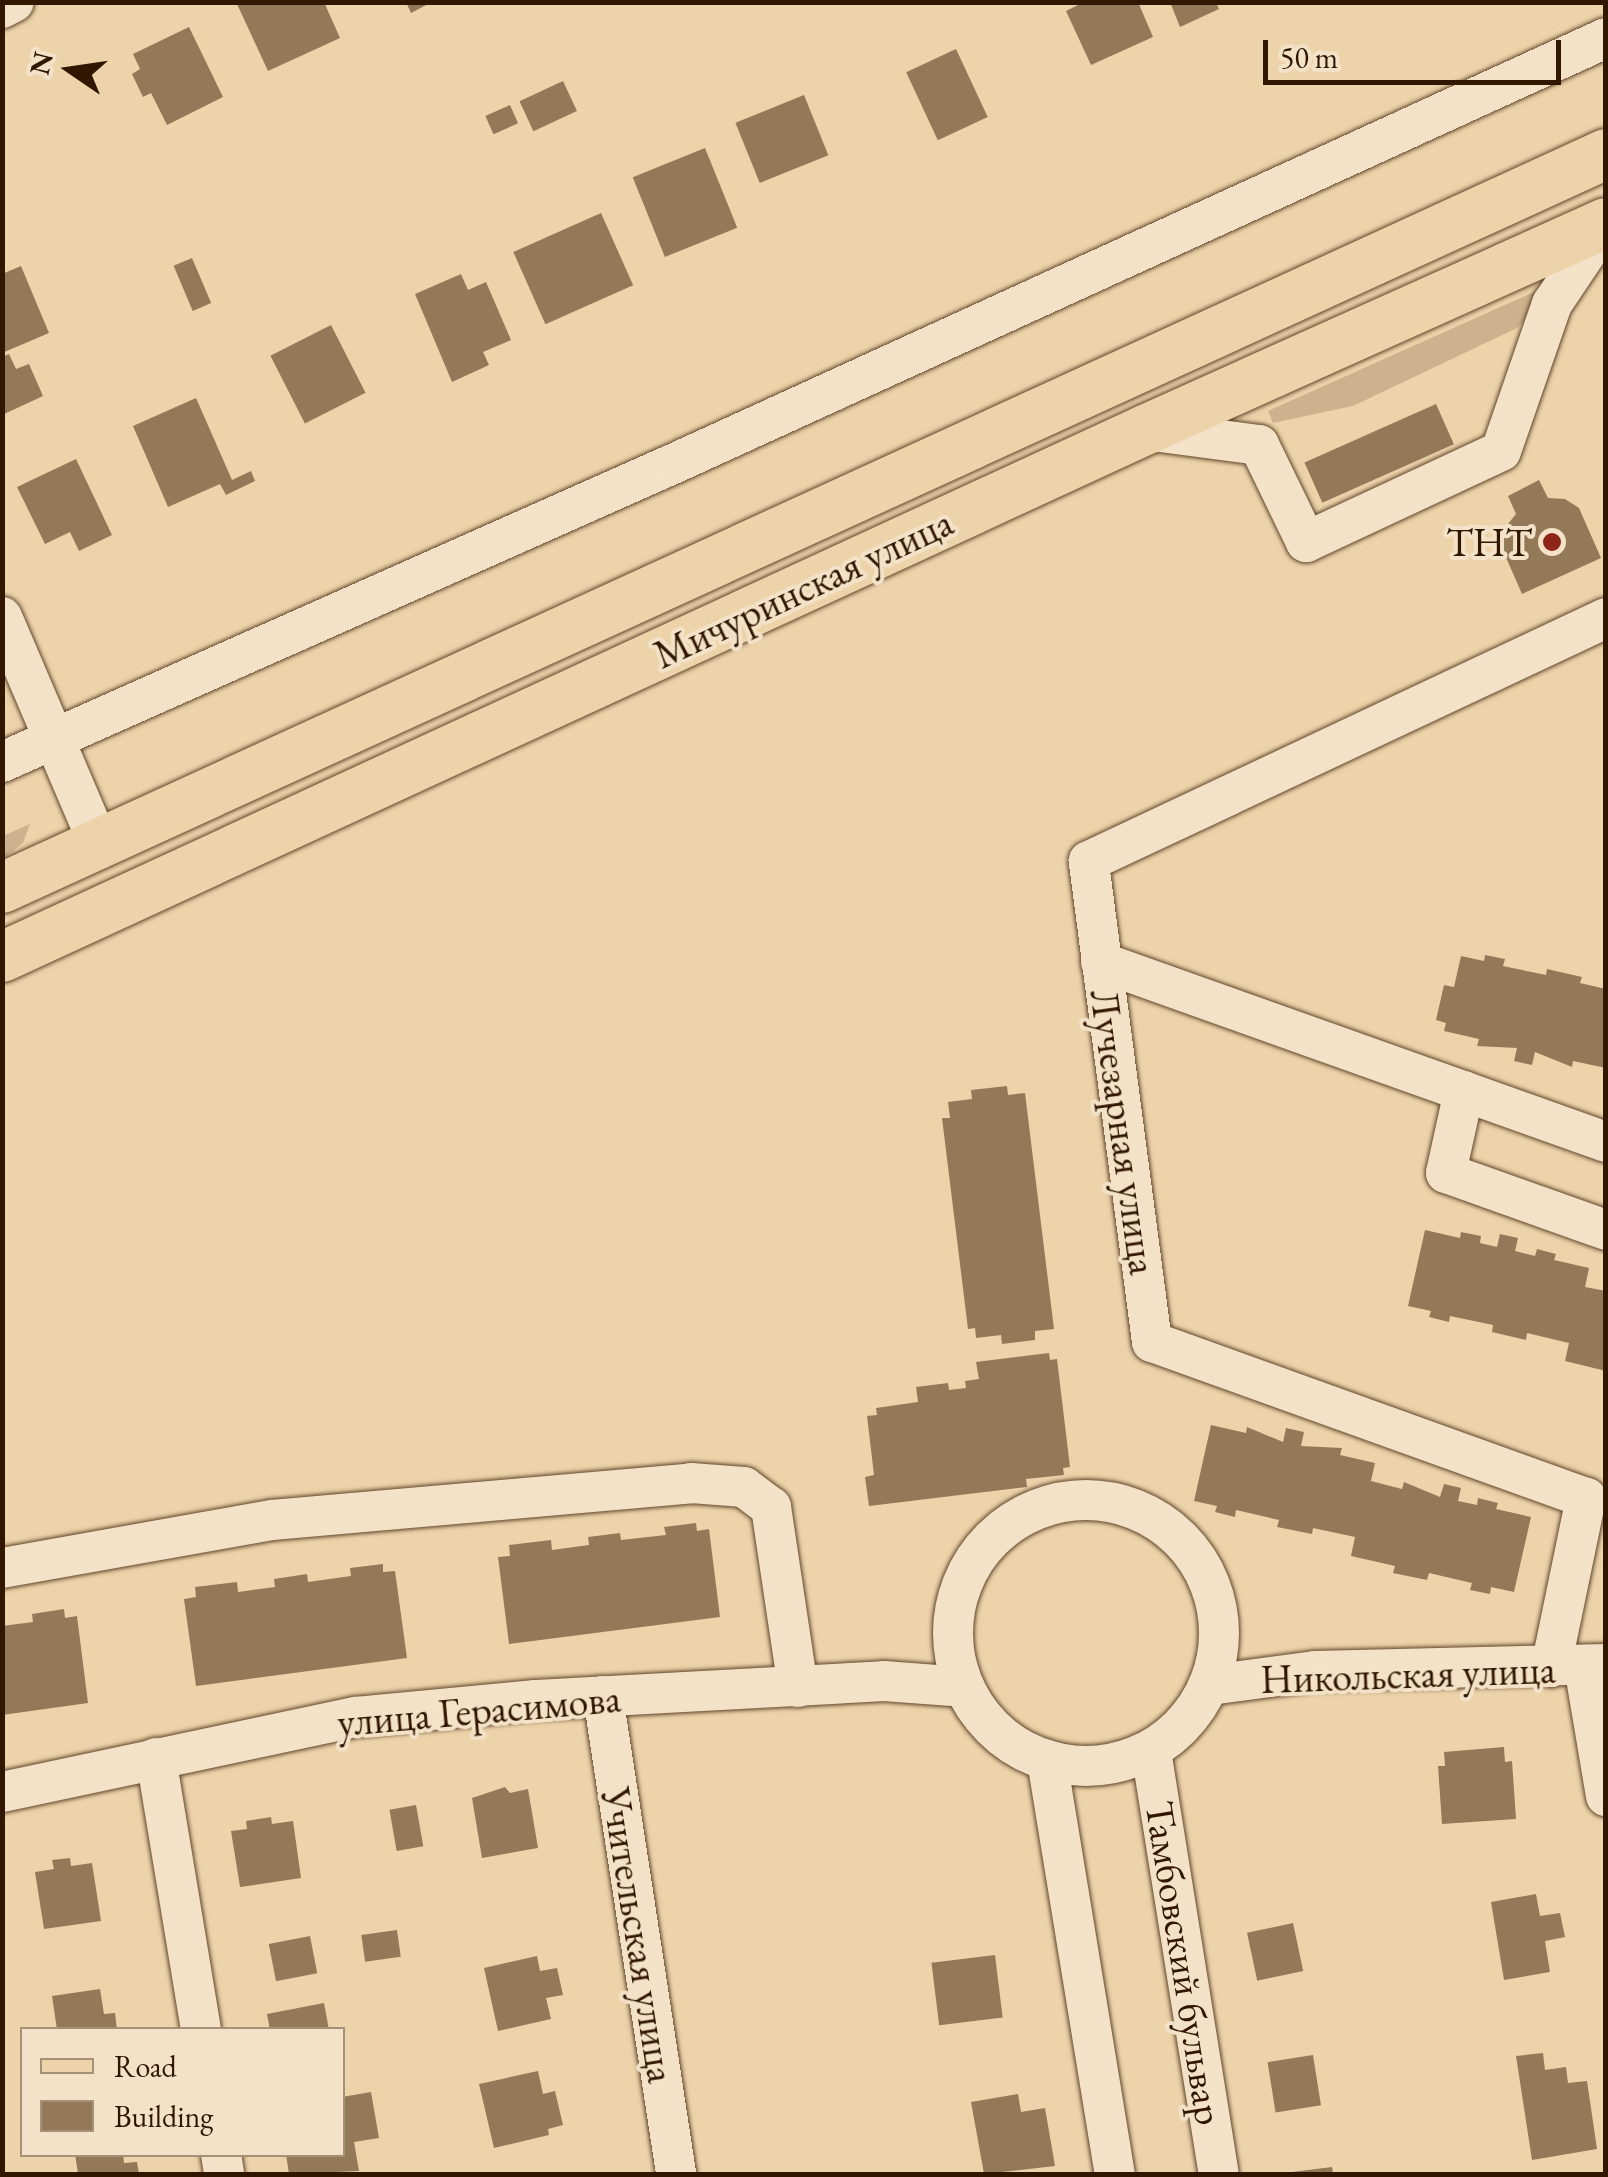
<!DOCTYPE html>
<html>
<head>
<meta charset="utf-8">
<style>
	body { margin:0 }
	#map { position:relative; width:1608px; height:2177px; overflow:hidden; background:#edd3aa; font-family:"EB Garamond",serif }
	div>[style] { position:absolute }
	.green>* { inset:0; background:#cdb38d }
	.building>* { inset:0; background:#937958; transform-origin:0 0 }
	.roads { filter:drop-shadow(0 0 2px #61462a) drop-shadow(0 0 2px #61462a) }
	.minor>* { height:40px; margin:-20px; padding:0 20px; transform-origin:20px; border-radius:20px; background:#f3e2c8 }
	.minor>.ring { margin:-20px; padding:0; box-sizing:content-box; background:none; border:40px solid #f3e2c8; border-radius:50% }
	.major>* { height:50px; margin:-25px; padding:0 25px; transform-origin:25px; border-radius:25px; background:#edd3aa }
	.dots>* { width:28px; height:28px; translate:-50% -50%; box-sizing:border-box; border:5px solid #f3e2c8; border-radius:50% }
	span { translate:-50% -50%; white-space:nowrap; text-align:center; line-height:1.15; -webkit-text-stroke:8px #f3e2c8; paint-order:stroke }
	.poi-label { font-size:40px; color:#321700 }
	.right { translate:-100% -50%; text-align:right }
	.street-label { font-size:40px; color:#321700 }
	.frame { position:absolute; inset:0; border:5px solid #321700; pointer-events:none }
	.legend { position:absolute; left:20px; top:2027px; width:325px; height:130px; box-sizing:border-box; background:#f3e2c8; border:2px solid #a69178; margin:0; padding:12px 18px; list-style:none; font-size:30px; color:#321700 }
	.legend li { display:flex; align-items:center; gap:20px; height:50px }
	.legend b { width:50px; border:2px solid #a69178 }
	.north { position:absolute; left:20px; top:20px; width:100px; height:100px; -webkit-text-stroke:8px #f3e2c8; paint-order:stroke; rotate:283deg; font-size:28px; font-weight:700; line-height:40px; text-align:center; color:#321700 }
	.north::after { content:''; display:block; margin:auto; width:35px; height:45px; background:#321700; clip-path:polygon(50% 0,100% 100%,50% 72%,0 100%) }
	.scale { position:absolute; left:1263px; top:40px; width:298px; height:45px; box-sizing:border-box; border:5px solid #321700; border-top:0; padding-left:12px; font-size:30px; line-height:35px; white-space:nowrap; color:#321700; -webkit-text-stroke:8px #f3e2c8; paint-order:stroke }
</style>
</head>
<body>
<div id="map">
	<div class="green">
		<i style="clip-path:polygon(1545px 287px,1549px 295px,1517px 328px,1353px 406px,1273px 423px,1268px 411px)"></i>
		<i style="clip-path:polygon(30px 824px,23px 843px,3px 859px,3px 836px)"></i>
	</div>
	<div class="building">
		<i style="clip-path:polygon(324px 2px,340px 38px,268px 71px,237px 4px)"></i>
		<i style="clip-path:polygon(406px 2px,432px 2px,411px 13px)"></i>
		<i style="clip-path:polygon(1084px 2px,1138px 2px,1153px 37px,1091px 65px,1066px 11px)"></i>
		<i style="clip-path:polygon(1170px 2px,1216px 2px,1219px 9px,1180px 27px)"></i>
		<i style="clip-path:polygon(189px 27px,223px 97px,167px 125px,151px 93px,143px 97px,132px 74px,140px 69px,133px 54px)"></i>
		<i style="left:956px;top:49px;width:75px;height:55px;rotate:65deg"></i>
		<i style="left:563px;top:81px;width:33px;height:48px;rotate:65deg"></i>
		<i style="left:804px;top:95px;width:65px;height:74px;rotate:68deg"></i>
		<i style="left:510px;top:105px;width:20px;height:27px;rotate:66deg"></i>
		<i style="left:705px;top:148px;width:86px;height:78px;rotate:68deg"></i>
		<i style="left:601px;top:213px;width:79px;height:96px;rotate:66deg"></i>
		<i style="left:192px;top:258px;width:49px;height:20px;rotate:67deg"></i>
		<i style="clip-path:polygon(21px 266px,49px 333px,2px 353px,2px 274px)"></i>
		<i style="clip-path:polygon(461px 274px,468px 290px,486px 282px,511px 340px,483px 352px,489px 365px,452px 382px,415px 294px)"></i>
		<i style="left:331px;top:325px;width:76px;height:68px;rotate:63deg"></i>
		<i style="clip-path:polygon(9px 354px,16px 369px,29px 364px,43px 396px,2px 415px,2px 357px)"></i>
		<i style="clip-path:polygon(196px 398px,232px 480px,251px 471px,255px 481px,226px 495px,220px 484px,168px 507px,133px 426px)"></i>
		<i style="left:1436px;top:404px;width:44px;height:144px;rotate:66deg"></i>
		<i style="clip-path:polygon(76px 459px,112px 535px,79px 551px,70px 532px,45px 544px,17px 487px)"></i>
		<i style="clip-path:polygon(1539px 480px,1548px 498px,1565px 499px,1579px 508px,1601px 558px,1522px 594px,1501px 546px,1503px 530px,1516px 514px,1508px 496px)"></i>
		<i style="clip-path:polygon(1485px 955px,1505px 959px,1503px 966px,1546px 975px,1547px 969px,1582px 977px,1580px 983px,1606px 989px,1606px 1068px,1573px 1061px,1572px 1067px,1535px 1052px,1532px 1065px,1514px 1061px,1517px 1048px,1477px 1046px,1479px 1039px,1444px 1031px,1446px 1023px,1436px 1020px,1444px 985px,1454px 987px,1461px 956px,1484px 961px)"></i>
		<i style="clip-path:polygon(1007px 1086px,1008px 1095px,1025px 1093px,1054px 1329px,1035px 1331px,1035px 1340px,1002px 1344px,1001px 1335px,976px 1338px,975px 1328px,968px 1329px,942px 1118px,950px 1118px,948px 1102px,972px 1099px,971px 1090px)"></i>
		<i style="clip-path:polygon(1425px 1230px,1460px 1238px,1461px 1232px,1481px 1236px,1480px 1243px,1497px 1247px,1500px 1234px,1518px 1238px,1515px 1251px,1535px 1256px,1537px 1249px,1556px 1254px,1554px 1260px,1589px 1268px,1585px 1287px,1606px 1291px,1606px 1371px,1565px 1361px,1569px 1343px,1527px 1333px,1526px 1340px,1492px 1332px,1493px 1325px,1450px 1316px,1449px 1322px,1429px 1317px,1431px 1311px,1408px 1306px)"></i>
		<i style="clip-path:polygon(1049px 1353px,1050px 1360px,1057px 1359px,1070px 1467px,1063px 1468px,1064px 1475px,1026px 1479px,1027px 1487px,869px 1506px,865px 1477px,874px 1475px,867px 1416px,877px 1415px,876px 1408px,918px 1402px,916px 1387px,948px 1383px,949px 1390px,966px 1388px,965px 1381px,979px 1379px,976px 1362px)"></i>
		<i style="clip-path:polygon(1211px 1425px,1246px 1433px,1247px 1427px,1283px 1442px,1286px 1428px,1304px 1432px,1301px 1446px,1342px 1448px,1340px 1455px,1375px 1463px,1371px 1481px,1402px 1489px,1404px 1482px,1440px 1497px,1444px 1484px,1461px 1488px,1458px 1501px,1477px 1505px,1478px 1498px,1498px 1503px,1496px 1509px,1531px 1517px,1514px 1592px,1491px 1587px,1490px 1594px,1470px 1590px,1472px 1583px,1429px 1573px,1427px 1580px,1393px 1573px,1395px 1566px,1351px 1556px,1355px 1537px,1313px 1528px,1312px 1534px,1277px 1527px,1279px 1520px,1236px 1510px,1235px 1517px,1215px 1512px,1217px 1506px,1194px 1501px)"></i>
		<i style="clip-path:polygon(696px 1523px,697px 1531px,709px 1529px,720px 1617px,509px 1644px,498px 1557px,510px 1556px,509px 1545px,551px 1540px,552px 1550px,589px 1545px,588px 1537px,620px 1533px,621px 1540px,666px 1535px,664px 1527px)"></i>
		<i style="clip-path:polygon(383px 1564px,383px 1572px,395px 1571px,407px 1658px,196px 1686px,184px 1599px,196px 1597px,195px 1587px,237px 1582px,238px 1592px,275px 1587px,274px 1579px,307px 1574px,308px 1582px,351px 1576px,350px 1568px)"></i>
		<i style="clip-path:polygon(64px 1609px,65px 1618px,77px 1616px,88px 1703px,2px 1715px,2px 1626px,33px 1622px,32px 1614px)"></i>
		<i style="clip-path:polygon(1504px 1747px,1505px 1762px,1512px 1761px,1516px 1819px,1442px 1824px,1438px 1766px,1445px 1766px,1444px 1752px)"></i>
		<i style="clip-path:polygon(505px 1787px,510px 1793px,528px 1789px,538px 1848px,482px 1858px,472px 1798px)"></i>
		<i style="left:416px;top:1805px;width:42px;height:27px;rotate:80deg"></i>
		<i style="clip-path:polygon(271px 1817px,272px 1824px,293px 1821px,301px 1878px,240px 1887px,231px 1831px,247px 1829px,246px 1821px)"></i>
		<i style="clip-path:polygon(70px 1858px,71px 1866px,92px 1863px,101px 1921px,44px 1929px,35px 1872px,54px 1869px,52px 1860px)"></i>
		<i style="clip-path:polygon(1536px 1894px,1540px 1916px,1560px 1913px,1565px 1937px,1545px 1941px,1550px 1972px,1504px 1980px,1491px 1902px)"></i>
		<i style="left:1293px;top:1923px;width:49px;height:47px;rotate:78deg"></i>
		<i style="left:397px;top:1930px;width:27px;height:36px;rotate:82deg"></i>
		<i style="left:310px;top:1936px;width:38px;height:42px;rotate:79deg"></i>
		<i style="left:995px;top:1955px;width:63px;height:64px;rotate:83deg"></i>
		<i style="clip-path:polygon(537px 1956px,540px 1971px,557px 1968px,563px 1995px,546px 1998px,551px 2019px,498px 2031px,484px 1968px)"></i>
		<i style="clip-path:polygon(100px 1989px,104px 2014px,115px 2013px,117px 2030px,57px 2030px,52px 1996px)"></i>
		<i style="clip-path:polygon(324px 2003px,329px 2030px,270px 2030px,267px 2014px)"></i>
		<i style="clip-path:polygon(1543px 2053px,1545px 2070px,1566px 2067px,1568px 2083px,1587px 2081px,1597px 2149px,1532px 2160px,1516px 2056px)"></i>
		<i style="left:1313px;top:2055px;width:51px;height:46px;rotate:81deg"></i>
		<i style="clip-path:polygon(538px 2071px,543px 2094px,555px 2091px,563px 2125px,548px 2129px,549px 2135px,494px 2148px,479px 2084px)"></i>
		<i style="clip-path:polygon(371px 2092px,379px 2138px,354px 2142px,359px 2171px,289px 2174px,286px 2154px,342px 2154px,342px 2097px)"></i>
		<i style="clip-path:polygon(1018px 2094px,1021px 2112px,1045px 2108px,1055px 2166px,984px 2174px,971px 2102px)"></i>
		<i style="clip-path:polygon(75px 2154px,123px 2154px,124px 2163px,137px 2162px,139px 2174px,78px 2174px)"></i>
		<i style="clip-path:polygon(1332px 2167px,1333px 2174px,1292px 2174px,1292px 2172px)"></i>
	</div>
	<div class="roads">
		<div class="minor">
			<i style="left:2px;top:8px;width:13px;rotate:-27deg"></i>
			<i style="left:1145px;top:430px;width:115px;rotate:7.5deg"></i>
			<i style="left:1259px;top:445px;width:108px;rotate:64.1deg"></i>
			<i style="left:1306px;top:542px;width:215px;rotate:-25deg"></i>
			<i style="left:1501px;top:451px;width:156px;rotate:-70.9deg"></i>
			<i style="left:1552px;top:304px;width:97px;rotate:-56.3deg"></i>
			<i style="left:2px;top:617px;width:247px;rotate:66.9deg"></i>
			<i style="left:2px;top:762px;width:734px;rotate:-23.95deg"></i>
			<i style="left:673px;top:464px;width:1026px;rotate:-24.54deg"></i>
			<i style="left:1101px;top:962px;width:536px;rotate:19.62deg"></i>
			<i style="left:1464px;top:1091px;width:84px;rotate:102.4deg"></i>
			<i style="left:1446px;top:1173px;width:170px;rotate:19.6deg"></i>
			<i class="ring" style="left:953px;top:1500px;width:226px;height:226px"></i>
			<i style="left:2px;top:1568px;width:274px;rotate:-10.1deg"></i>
			<i style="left:272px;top:1520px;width:421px;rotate:-5deg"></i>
			<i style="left:691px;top:1483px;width:53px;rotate:4.3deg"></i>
			<i style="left:744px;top:1487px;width:34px;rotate:37deg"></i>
			<i style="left:771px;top:1507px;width:182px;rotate:81.5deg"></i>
			<i style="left:1584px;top:1666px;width:132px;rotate:80.4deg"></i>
			<i style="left:1551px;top:1667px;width:173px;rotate:-78.3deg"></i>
			<i style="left:1586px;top:1498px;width:461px;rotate:-160.2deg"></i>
			<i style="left:1152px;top:1342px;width:485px;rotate:-97.5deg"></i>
			<i style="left:1089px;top:861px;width:571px;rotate:-25.17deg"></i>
			<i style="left:1210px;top:1685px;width:106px;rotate:-7.6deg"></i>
			<i style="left:1315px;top:1671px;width:291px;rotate:-1.4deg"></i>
			<i style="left:603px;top:1696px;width:484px;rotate:81.3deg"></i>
			<i style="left:1151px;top:1751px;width:428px;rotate:80.9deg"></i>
			<i style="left:156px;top:1758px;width:276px;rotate:80.6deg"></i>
			<i style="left:1047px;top:1760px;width:420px;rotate:80.7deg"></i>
			<i style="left:2px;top:1792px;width:362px;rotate:-12deg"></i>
			<i style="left:356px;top:1717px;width:181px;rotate:-5.4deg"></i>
			<i style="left:536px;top:1700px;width:349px;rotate:-3.1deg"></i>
			<i style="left:884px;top:1681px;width:79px;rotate:4.3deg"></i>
			<i style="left:221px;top:2154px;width:20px;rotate:81deg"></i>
		</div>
		<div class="major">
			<i style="left:2px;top:888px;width:1764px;rotate:-24.59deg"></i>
			<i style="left:2px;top:957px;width:1259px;rotate:-24.75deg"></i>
			<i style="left:1145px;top:430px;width:505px;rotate:-24.18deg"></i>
		</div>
	</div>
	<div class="dots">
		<i style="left:1552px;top:542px;background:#8f2418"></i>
	</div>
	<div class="poi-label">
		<span class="right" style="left:1532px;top:542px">ТНТ</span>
	</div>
	<div class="street-label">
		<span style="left:803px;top:588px;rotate:-25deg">Мичуринская улица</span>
		<span style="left:1124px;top:1132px;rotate:82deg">Лучезарная улица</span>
		<span style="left:1408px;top:1674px;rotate:-2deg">Никольская улица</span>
		<span style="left:479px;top:1710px;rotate:-5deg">улица Герасимова</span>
		<span style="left:639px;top:1935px;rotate:81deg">Учительская улица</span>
		<span style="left:1185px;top:1963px;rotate:81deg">Тамбовский бульвар</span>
	</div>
	<div class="frame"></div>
	<ul class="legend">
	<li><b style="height:12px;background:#edd3aa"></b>Road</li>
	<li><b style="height:28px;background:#937958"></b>Building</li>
	</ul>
	<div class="north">N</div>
	<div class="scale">50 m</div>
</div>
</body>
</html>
